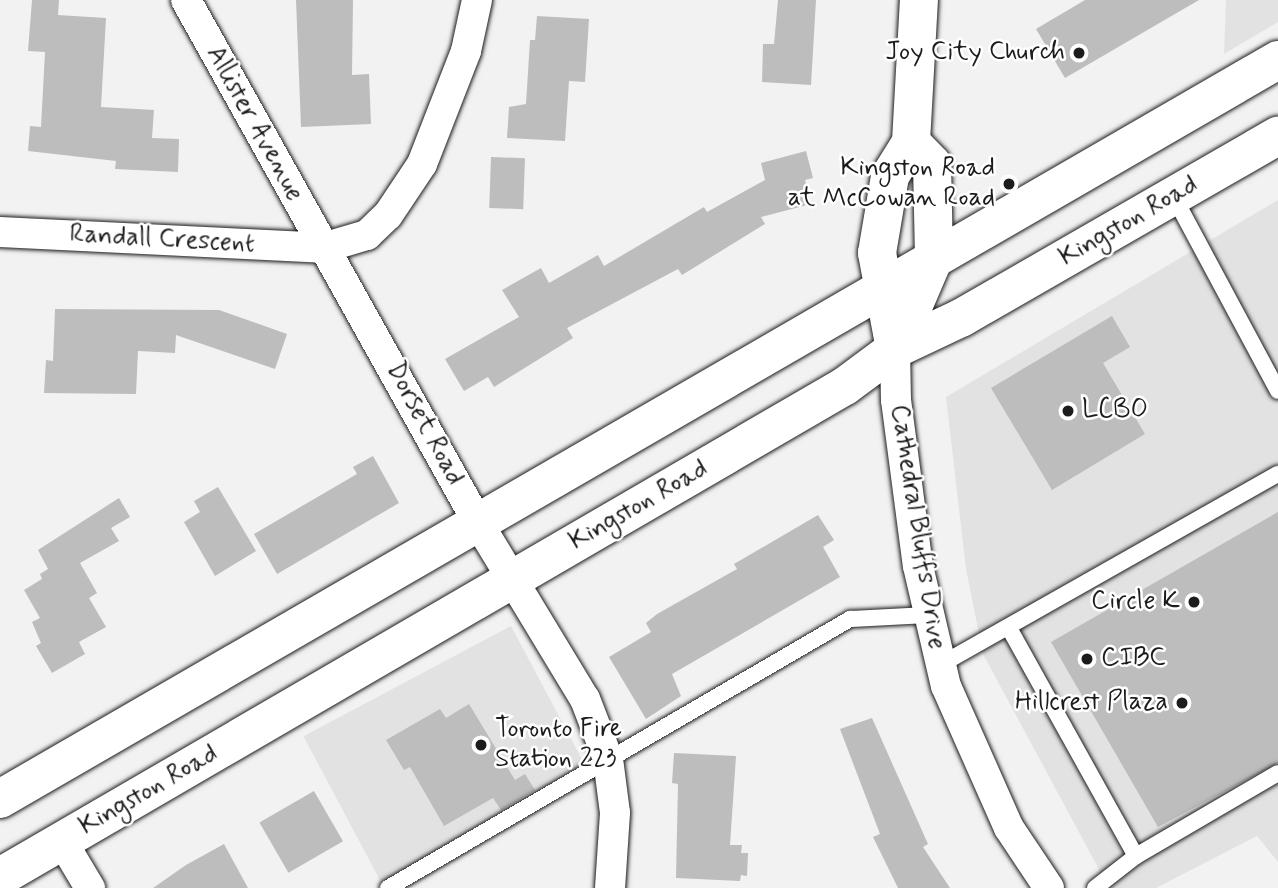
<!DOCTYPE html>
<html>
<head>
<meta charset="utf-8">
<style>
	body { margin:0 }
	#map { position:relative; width:1278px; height:888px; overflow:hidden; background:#f2f2f2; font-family:Mynerve,sans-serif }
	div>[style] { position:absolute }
	.built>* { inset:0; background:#e2e2e2; transform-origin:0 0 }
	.building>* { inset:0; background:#bdbdbd; transform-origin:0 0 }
	.roads { filter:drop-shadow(0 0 2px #1c1c1c) drop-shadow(0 0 2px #1c1c1c) }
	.lane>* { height:16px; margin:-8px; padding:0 8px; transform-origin:8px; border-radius:8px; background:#fff }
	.street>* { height:30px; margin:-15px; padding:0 15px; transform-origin:15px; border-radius:15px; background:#fff }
	.secondary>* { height:38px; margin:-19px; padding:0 19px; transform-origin:19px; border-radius:19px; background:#fff }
	.primary>* { height:38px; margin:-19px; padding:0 19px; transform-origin:19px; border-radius:19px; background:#fff }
	.dots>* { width:19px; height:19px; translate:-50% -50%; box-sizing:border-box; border:4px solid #fff; border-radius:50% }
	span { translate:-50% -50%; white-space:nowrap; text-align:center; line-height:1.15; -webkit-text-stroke:5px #fff; paint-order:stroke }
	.poi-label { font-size:26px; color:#1c1c1c }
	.right { translate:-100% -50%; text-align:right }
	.left { translate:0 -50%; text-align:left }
	.street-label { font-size:26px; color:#1c1c1c }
</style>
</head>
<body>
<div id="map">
	<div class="built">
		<i style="clip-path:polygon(1226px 0,1278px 0,1278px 22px,1224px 54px)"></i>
		<i style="clip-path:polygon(1278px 200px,1278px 862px,1257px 836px,1156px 888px,1109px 888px,983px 654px,966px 569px,946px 397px)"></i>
		<i style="left:511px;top:626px;width:166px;height:235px;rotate:62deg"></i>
	</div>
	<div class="building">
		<i style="clip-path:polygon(32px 0,59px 0,58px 15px,106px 18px,101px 107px,154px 110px,152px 138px,179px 139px,178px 172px,115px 169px,116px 161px,28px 151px,30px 126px,41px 127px,45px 52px,28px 51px)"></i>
		<i style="clip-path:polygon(296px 0,353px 0,352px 75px,369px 74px,371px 124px,301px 127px)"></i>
		<i style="clip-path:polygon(778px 0,816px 0,811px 85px,762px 82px,763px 44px,774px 44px)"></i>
		<i style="clip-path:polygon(1085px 0,1199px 0,1065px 78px,1036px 29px)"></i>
		<i style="clip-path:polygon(537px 16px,589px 19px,585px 82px,569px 81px,565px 141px,507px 138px,509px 107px,526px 104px,530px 40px,535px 40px)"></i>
		<i style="clip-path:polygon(806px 151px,813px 178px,805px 180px,811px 204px,761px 217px,765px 224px,682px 275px,678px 269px,567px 328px,573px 338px,515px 374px,494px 387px,488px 377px,464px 391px,445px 359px,519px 317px,502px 290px,541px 268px,549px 283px,598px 255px,604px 266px,704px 207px,707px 212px,765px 180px,761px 163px)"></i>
		<i style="left:491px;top:157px;width:34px;height:51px;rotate:2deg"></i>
		<i style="clip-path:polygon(55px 309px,219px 310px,287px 334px,275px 369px,176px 335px,175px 353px,138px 351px,136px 394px,44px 393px,46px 360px,53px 361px)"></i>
		<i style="clip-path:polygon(1112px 316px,1130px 347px,1103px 363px,1145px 434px,1052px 490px,991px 388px)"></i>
		<i style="clip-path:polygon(373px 456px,399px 503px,277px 574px,254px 534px,357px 474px,353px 467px)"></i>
		<i style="clip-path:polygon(218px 487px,256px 551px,215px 576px,184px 522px,200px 512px,194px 501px)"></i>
		<i style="clip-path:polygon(119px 498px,130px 517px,111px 528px,119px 541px,80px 563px,97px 593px,89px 598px,106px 627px,79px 642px,85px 654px,52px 673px,36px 646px,41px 643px,32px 622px,40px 618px,24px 590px,42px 579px,40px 574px,48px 569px,38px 550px)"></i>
		<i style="clip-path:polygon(1278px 512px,1278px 763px,1158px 827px,1051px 642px)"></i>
		<i style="clip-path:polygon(818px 515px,834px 540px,823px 547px,840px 577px,672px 674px,681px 696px,646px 719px,609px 657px,651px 632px,646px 623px,657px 614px,737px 569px,734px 564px)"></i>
		<i style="clip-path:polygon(469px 704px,515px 780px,525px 774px,535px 790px,501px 810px,493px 798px,444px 826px,410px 767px,404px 770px,386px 740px,440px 709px,446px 718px)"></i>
		<i style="clip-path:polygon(872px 718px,928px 844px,923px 847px,950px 888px,898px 888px,873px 837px,880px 834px,840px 729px)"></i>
		<i style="clip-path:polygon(674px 753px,736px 756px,730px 845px,742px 845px,741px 853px,748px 853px,747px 876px,741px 875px,740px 881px,676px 878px,678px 784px,672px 783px)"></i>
		<i style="left:314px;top:791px;width:58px;height:63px;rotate:60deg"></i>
		<i style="clip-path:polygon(224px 844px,248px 888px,153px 888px,186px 865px)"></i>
	</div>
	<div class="roads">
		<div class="lane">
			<i style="left:1174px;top:197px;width:220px;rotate:61.8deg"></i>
			<i style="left:1009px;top:628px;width:261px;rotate:60.9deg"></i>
			<i style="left:1136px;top:856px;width:164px;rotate:-30.3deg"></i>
			<i style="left:940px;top:665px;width:388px;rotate:-29.5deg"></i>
			<i style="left:388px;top:888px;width:535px;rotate:-30.21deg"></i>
			<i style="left:850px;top:619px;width:79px;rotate:-2.9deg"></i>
			<i style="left:1095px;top:888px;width:52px;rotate:-38deg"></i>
		</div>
		<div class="street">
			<i style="left:186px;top:0;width:597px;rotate:60.81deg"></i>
			<i style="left:477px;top:521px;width:208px;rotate:58.8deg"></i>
			<i style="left:585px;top:699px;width:64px;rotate:69deg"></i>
			<i style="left:608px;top:759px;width:54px;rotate:82.6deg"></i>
			<i style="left:615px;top:813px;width:75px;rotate:93.8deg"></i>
			<i style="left:0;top:232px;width:323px;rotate:2.8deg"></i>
			<i style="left:323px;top:248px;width:46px;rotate:-16.5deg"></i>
			<i style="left:367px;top:235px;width:29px;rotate:-44deg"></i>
			<i style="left:388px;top:215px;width:61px;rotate:-56.3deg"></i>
			<i style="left:422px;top:164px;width:121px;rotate:-68.7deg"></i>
			<i style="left:466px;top:51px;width:52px;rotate:-77.8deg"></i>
			<i style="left:895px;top:349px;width:51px;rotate:88.9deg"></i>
			<i style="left:896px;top:400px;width:167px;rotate:82.5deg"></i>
			<i style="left:918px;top:566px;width:123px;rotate:76.9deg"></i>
			<i style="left:946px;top:686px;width:155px;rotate:66.1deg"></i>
			<i style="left:1009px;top:828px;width:72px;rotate:56.3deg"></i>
			<i style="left:62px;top:841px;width:55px;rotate:59.2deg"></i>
		</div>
		<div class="secondary">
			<i style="left:895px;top:349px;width:98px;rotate:-100.6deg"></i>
			<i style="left:877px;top:253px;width:78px;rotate:-80.4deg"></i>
			<i style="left:890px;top:176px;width:40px;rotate:-58deg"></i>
			<i style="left:911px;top:142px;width:142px;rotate:-86.8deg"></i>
			<i style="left:895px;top:349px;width:99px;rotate:-66.8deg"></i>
			<i style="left:934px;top:258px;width:94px;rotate:-91.2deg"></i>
			<i style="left:932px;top:164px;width:30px;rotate:-134deg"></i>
		</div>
		<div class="primary">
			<i style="left:0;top:799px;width:1476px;rotate:-30.04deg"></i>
			<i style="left:0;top:877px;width:977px;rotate:-30.16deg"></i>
			<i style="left:845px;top:386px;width:62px;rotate:-36.5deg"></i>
			<i style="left:895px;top:349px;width:73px;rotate:-25.2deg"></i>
			<i style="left:961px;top:318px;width:366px;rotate:-29.9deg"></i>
		</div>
	</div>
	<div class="dots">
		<i style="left:1079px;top:53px;background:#1c1c1c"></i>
		<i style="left:1009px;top:184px;background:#1c1c1c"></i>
		<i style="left:1068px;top:411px;background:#1c1c1c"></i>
		<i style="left:1194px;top:602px;background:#1c1c1c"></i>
		<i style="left:1087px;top:659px;background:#1c1c1c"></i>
		<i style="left:1182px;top:703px;background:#1c1c1c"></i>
		<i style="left:481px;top:745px;background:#1c1c1c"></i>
	</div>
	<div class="poi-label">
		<span class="right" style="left:1065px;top:53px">Joy City Church</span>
		<span class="right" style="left:995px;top:184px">Kingston Road<br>at McCowan Road</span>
		<span class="left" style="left:1082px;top:411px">LCBO</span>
		<span class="right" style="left:1180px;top:602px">Circle K</span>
		<span class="left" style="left:1101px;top:659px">CIBC</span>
		<span class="right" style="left:1168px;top:703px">Hillcrest Plaza</span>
		<span class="left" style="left:495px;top:745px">Toronto Fire<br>Station 223</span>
	</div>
	<div class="street-label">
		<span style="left:254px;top:124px;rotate:61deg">Allister Avenue</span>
		<span style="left:1129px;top:222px;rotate:-30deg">Kingston Road</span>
		<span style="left:162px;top:240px;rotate:3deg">Randall Crescent</span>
		<span style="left:424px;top:424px;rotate:62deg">Dorset Road</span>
		<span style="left:639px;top:506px;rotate:-30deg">Kingston Road</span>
		<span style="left:917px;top:527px;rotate:81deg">Cathedral Bluffs Drive</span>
		<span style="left:149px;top:791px;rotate:-30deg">Kingston Road</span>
	</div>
</div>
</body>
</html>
